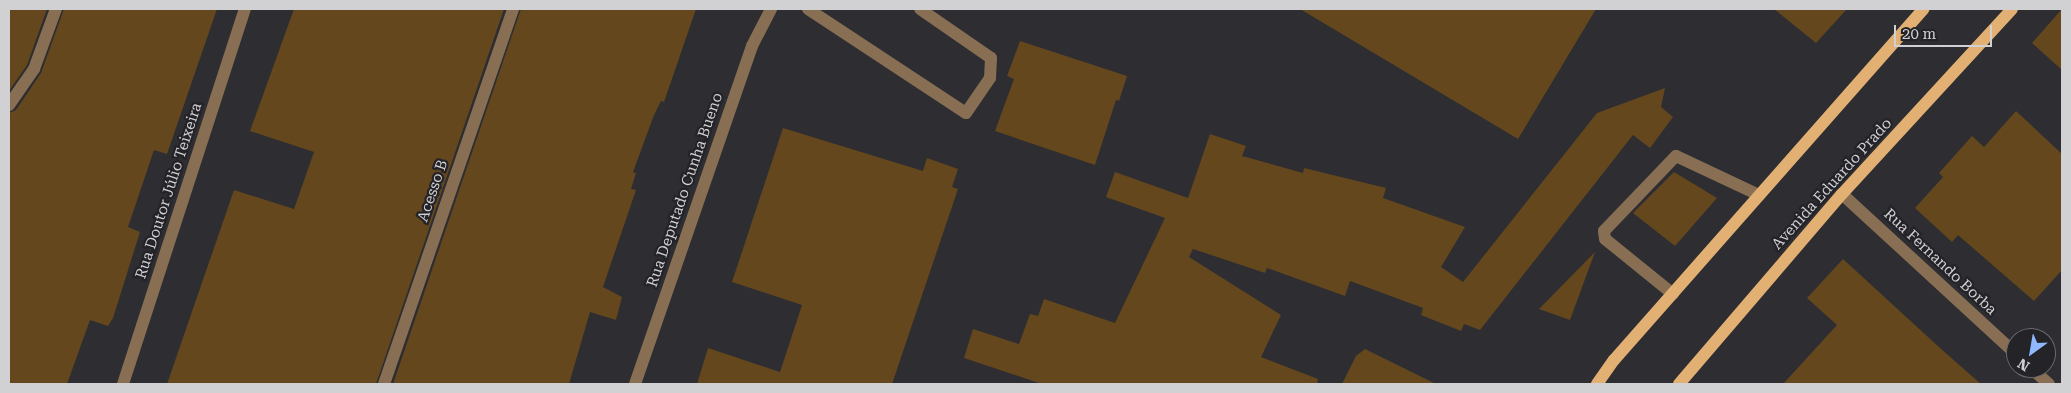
<!DOCTYPE html>
<html>
<head>
<meta charset="utf-8">
<style>
	body { margin:0 }
	#map { position:relative; width:2071px; height:393px; overflow:hidden; background:#2d2d32; font-family:"Roboto Serif",serif }
	div>[style] { position:absolute }
	.building>* { inset:0; background:#64471d }
	.minor>* { height:12px; margin:-6px; padding:0 6px; transform-origin:6px; border-radius:6px; background:#886f53 }
	.major>* { height:12px; margin:-6px; padding:0 6px; transform-origin:6px; border-radius:6px; background:#e2b073 }
	span { translate:-50% -50%; white-space:nowrap; text-align:center; line-height:1.15; -webkit-text-stroke:4.5px #232328; paint-order:stroke }
	.street-label { font-size:15px; color:#d1d1d4 }
	.frame { position:absolute; inset:0; border:10px solid #d1d1d4; pointer-events:none }
	.north { position:absolute; left:2006px; top:328px; width:50px; height:50px; box-sizing:border-box; background:#232328; border:1px solid #69696d; border-radius:50%; rotate:212deg; font-size:14px; font-weight:700; line-height:20px; text-align:center; color:#d1d1d4 }
	.north::after { content:''; display:block; margin:auto; width:18px; height:22px; background:#90b8fd; clip-path:polygon(50% 0,100% 100%,50% 72%,0 100%) }
	.scale { position:absolute; left:1894px; top:25px; width:98px; height:22px; box-sizing:border-box; border:2px solid #d1d1d4; border-top:0; padding-left:6px; font-size:15px; line-height:18px; white-space:nowrap; color:#d1d1d4; -webkit-text-stroke:4px #232328; paint-order:stroke }
</style>
</head>
<body>
<div id="map">
	<div class="building">
		<i style="clip-path:polygon(9px 9px,47px 9px,27px 65px,9px 91px)"></i>
		<i style="clip-path:polygon(64px 9px,217px 9px,167px 154px,154px 150px,128px 227px,140px 232px,113px 318px,108px 326px,90px 320px,67px 384px,9px 384px,9px 113px,16px 110px,41px 73px)"></i>
		<i style="clip-path:polygon(294px 9px,504px 9px,376px 384px,167px 384px,234px 190px,294px 209px,314px 152px,250px 131px)"></i>
		<i style="clip-path:polygon(521px 9px,696px 9px,664px 102px,661px 101px,654px 115px,633px 172px,636px 173px,631px 189px,636px 190px,603px 287px,622px 297px,616px 320px,590px 312px,569px 384px,393px 384px)"></i>
		<i style="clip-path:polygon(1300px 9px,1596px 9px,1518px 139px)"></i>
		<i style="clip-path:polygon(1774px 9px,1847px 9px,1816px 43px)"></i>
		<i style="clip-path:polygon(2062px 9px,2062px 70px,2032px 43px)"></i>
		<i style="clip-path:polygon(1020px 41px,1127px 76px,1119px 101px,1116px 100px,1095px 165px,995px 131px,1014px 79px,1007px 76px)"></i>
		<i style="clip-path:polygon(1665px 88px,1661px 107px,1673px 117px,1650px 148px,1633px 135px,1480px 330px,1464px 324px,1461px 331px,1421px 315px,1423px 308px,1350px 281px,1345px 296px,1267px 268px,1265px 273px,1193px 249px,1189px 257px,1281px 315px,1261px 357px,1318px 379px,1317px 384px,1042px 384px,964px 358px,973px 329px,1019px 344px,1030px 314px,1038px 316px,1044px 299px,1115px 323px,1165px 218px,1106px 197px,1115px 172px,1188px 198px,1210px 134px,1246px 146px,1242px 156px,1303px 173px,1304px 168px,1386px 188px,1383px 198px,1465px 227px,1441px 267px,1463px 282px,1597px 113px)"></i>
		<i style="clip-path:polygon(2016px 111px,2062px 154px,2062px 270px,2034px 301px,1958px 235px,1952px 242px,1915px 208px,1943px 177px,1939px 173px,1972px 136px,1984px 147px)"></i>
		<i style="clip-path:polygon(783px 128px,923px 171px,927px 158px,958px 169px,952px 187px,958px 189px,892px 384px,697px 384px,708px 348px,780px 372px,802px 305px,732px 282px)"></i>
		<i style="clip-path:polygon(1674px 172px,1717px 198px,1675px 246px,1633px 213px)"></i>
		<i style="clip-path:polygon(1595px 252px,1570px 320px,1539px 309px)"></i>
		<i style="clip-path:polygon(1843px 259px,1940px 348px,1981px 384px,1783px 384px,1837px 325px,1807px 298px)"></i>
		<i style="clip-path:polygon(1365px 349px,1436px 384px,1342px 384px,1356px 356px)"></i>
	</div>
	<div class="minor">
		<i style="left:808px;top:9px;width:189px;rotate:33.4deg"></i>
		<i style="left:966px;top:113px;width:42px;rotate:-55.6deg"></i>
		<i style="left:990px;top:78px;width:20px;rotate:-87deg"></i>
		<i style="left:991px;top:58px;width:86px;rotate:-145.4deg"></i>
		<i style="left:9px;top:105px;width:44px;rotate:-55.2deg"></i>
		<i style="left:34px;top:69px;width:64px;rotate:-69.9deg"></i>
		<i style="left:1842px;top:194px;width:236px;rotate:42.6deg"></i>
		<i style="left:1673px;top:294px;width:87px;rotate:-141deg"></i>
		<i style="left:1605px;top:239px;width:8px;rotate:-97deg"></i>
		<i style="left:1604px;top:231px;width:104px;rotate:-46.2deg"></i>
		<i style="left:1676px;top:156px;width:92px;rotate:25.2deg"></i>
		<i style="left:2031px;top:368px;width:24px;rotate:42deg"></i>
		<i style="left:123px;top:384px;width:394px;rotate:-72deg"></i>
		<i style="left:384px;top:384px;width:397px;rotate:-71deg"></i>
		<i style="left:635px;top:384px;width:358px;rotate:-70.9deg"></i>
		<i style="left:752px;top:46px;width:42px;rotate:-62.8deg"></i>
	</div>
	<div class="major">
		<i style="left:1597px;top:384px;width:29px;rotate:-55deg"></i>
		<i style="left:1614px;top:360px;width:468px;rotate:-48.6deg"></i>
		<i style="left:1679px;top:384px;width:250px;rotate:-49.4deg"></i>
		<i style="left:1842px;top:194px;width:251px;rotate:-47.4deg"></i>
	</div>
	<div class="street-label">
		<span style="left:1832px;top:184px;rotate:-48deg">Avenida Eduardo Prado</span>
		<span style="left:685px;top:190px;rotate:-71deg">Rua Deputado Cunha Bueno</span>
		<span style="left:169px;top:191px;rotate:-72deg">Rua Doutor Júlio Teixeira</span>
		<span style="left:433px;top:191px;rotate:-71deg">Acesso B</span>
		<span style="left:1940px;top:262px;rotate:43deg">Rua Fernando Borba</span>
	</div>
	<div class="frame"></div>
	<div class="north">N</div>
	<div class="scale">20 m</div>
</div>
</body>
</html>
